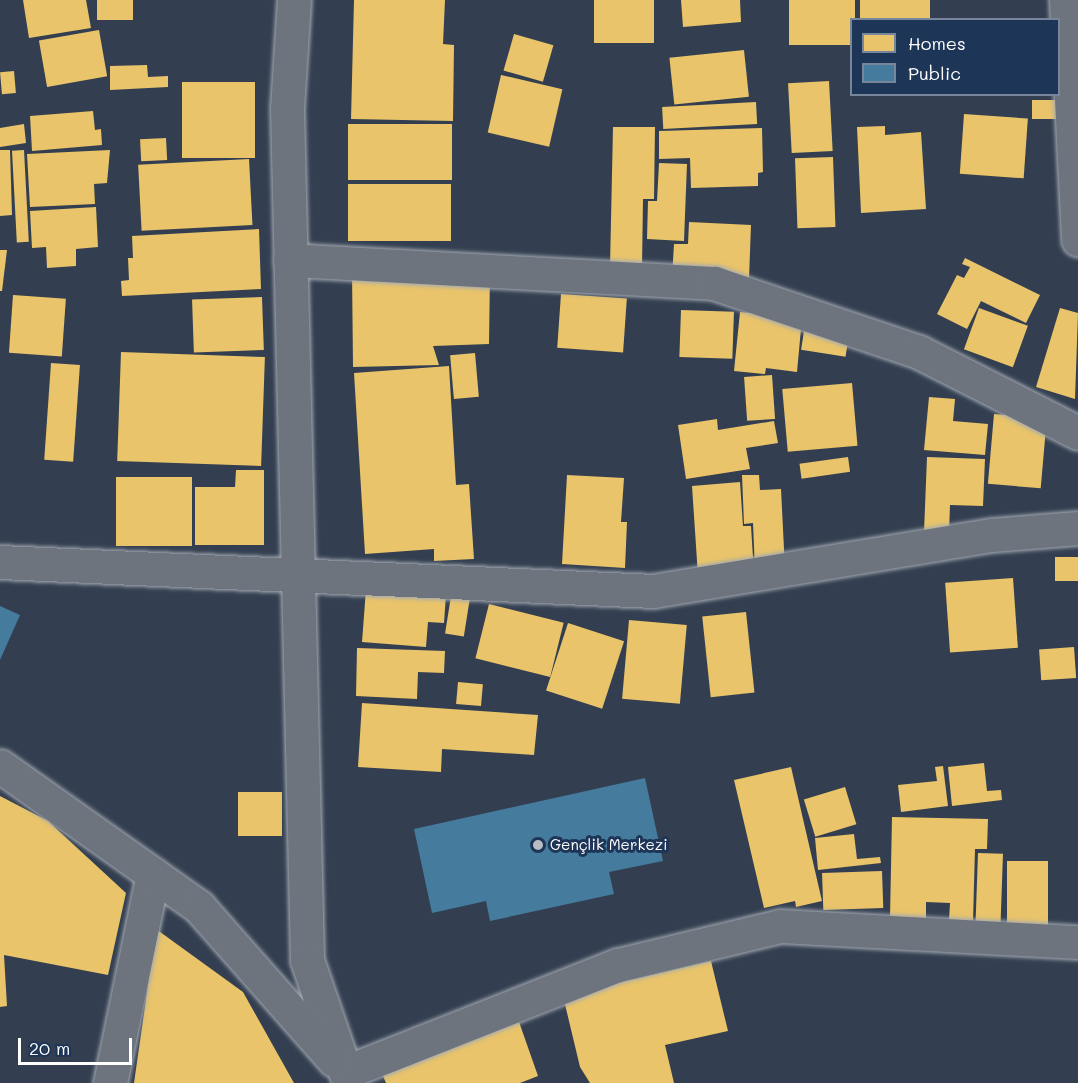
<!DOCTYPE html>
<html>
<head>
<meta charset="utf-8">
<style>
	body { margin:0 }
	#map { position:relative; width:1078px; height:1083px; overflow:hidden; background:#333f51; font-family:Mali,sans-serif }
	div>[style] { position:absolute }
	.homes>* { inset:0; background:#e9c46a; transform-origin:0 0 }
	.public>* { inset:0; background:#457b9d }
	.roads { filter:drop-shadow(0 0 2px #a3a9b1) drop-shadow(0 0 2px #a3a9b1) }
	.minor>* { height:33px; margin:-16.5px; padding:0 16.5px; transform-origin:16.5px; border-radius:16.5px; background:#6e747e }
	.tertiary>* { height:33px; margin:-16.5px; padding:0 16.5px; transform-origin:16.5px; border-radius:16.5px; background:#6e747e }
	.dots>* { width:16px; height:16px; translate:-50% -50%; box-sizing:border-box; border:3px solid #1d3557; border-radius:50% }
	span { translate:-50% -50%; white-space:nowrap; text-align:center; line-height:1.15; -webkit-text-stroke:6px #1d3557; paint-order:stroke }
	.poi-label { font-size:15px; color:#fff }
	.left { translate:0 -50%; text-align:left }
	.legend { position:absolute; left:850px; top:18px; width:210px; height:78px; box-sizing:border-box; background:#1d3557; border:2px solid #77869a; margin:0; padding:8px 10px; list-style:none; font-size:18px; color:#fff }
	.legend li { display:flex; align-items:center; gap:12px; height:30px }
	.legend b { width:30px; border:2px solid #77869a }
	.scale { position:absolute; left:18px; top:1038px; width:114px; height:27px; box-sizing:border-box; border:3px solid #fff; border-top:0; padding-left:8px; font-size:18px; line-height:21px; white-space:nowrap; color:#fff; -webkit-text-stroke:4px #1d3557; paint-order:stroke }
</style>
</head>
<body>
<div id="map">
	<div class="homes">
		<i style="clip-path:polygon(23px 0,86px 0,91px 28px,29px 38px)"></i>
		<i style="left:97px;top:0;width:36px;height:20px"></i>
		<i style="clip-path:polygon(354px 0,445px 0,443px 44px,454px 45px,453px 121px,351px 119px)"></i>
		<i style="left:594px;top:0;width:60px;height:43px"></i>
		<i style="clip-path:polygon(681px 0,740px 0,741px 22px,683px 27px)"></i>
		<i style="left:789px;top:0;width:66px;height:45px"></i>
		<i style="left:860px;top:0;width:70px;height:20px"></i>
		<i style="left:99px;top:30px;width:47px;height:61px;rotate:80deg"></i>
		<i style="left:514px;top:34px;width:41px;height:38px;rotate:16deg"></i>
		<i style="left:744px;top:50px;width:47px;height:75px;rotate:84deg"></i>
		<i style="clip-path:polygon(147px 65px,148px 77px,168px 76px,168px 87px,110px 90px,110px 66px)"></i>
		<i style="left:14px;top:71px;width:22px;height:14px;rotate:85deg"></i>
		<i style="left:501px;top:75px;width:63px;height:59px;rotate:13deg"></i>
		<i style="left:829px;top:81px;width:70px;height:41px;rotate:87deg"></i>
		<i style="left:182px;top:82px;width:73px;height:76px"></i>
		<i style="left:1032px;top:100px;width:30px;height:19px"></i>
		<i style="left:756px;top:102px;width:22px;height:94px;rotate:87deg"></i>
		<i style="clip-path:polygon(93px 111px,95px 130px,101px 129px,102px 145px,32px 151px,30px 116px)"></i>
		<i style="left:964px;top:114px;width:64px;height:60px;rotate:4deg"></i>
		<i style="clip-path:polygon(24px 124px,26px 143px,0 147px,0 128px)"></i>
		<i style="left:452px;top:124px;width:56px;height:104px;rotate:90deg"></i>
		<i style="clip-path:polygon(885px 126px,885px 135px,921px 132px,926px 209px,861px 213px,857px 127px)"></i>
		<i style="clip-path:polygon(613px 127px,655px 127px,654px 199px,643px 199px,642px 268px,610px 267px)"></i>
		<i style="clip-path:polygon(762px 128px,763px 172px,758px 173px,758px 186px,691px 188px,690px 158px,659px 159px,659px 131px)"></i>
		<i style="left:166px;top:138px;width:22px;height:26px;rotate:87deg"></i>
		<i style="clip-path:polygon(0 150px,10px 150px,12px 215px,0 216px)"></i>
		<i style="left:24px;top:150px;width:92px;height:12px;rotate:87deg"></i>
		<i style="clip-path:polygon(110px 150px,107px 183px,94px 184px,95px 204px,30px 207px,27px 154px)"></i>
		<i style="left:833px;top:157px;width:70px;height:38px;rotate:88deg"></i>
		<i style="left:249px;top:159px;width:66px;height:111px;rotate:87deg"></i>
		<i style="clip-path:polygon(659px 163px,687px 164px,684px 241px,647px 239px,648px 201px,657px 201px)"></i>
		<i style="left:348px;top:184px;width:103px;height:57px"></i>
		<i style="clip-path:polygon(96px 207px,98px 247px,76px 249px,76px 266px,47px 268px,46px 247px,32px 248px,30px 211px)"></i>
		<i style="clip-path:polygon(689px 222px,751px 225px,749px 279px,672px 277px,674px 244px,688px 244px)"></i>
		<i style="clip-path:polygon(259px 229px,261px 289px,122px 296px,121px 281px,129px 280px,128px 258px,133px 258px,132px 236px)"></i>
		<i style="clip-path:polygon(0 250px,7px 250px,2px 291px,0 291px)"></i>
		<i style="clip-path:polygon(965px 258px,1040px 295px,1026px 323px,981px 301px,967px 329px,937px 314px,957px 275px,964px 278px,970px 267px,962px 264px)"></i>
		<i style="clip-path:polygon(352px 271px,490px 273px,489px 344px,433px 346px,439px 365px,353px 367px)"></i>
		<i style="left:561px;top:294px;width:66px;height:54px;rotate:4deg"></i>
		<i style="left:13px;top:295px;width:53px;height:58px;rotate:4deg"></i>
		<i style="left:262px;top:297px;width:53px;height:70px;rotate:88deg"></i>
		<i style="left:979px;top:308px;width:52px;height:44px;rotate:20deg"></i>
		<i style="clip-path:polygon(1060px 308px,1078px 313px,1075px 399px,1036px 387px)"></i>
		<i style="left:681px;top:310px;width:53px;height:47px;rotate:2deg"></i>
		<i style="clip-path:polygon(740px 312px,802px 318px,797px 372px,766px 368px,765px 374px,734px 371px)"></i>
		<i style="left:805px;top:325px;width:45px;height:25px;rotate:9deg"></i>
		<i style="left:121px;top:352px;width:144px;height:109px;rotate:2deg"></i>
		<i style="left:475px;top:353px;width:44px;height:25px;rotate:85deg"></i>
		<i style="left:51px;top:363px;width:29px;height:97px;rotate:4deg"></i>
		<i style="clip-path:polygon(449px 366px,456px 485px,469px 484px,474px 559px,434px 561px,434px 549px,365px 554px,354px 373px)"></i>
		<i style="left:772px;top:375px;width:44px;height:28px;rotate:86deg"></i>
		<i style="left:852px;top:383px;width:63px;height:70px;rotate:85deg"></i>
		<i style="clip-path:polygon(929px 397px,955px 399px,953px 421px,988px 424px,985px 455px,924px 450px)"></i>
		<i style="left:994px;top:414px;width:53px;height:70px;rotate:5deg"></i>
		<i style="clip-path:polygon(717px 419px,718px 430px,774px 421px,778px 443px,746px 448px,750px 469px,686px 479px,678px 425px)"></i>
		<i style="left:848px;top:457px;width:15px;height:49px;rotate:82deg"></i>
		<i style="clip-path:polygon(927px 457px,985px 459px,983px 506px,950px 505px,949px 533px,924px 532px)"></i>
		<i style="clip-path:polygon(236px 470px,264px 470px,264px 545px,195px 545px,195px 487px,235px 487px)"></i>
		<i style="clip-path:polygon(567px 475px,624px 478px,621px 522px,627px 522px,625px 568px,562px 564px)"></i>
		<i style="clip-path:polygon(742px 475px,759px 475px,760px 490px,781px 489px,785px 569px,755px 570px,753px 523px,744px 524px)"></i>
		<i style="left:116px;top:477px;width:76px;height:69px"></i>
		<i style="clip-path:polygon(740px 482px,743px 526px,751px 526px,754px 573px,698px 576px,692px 486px)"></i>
		<i style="left:1078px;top:557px;width:24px;height:23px;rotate:90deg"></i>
		<i style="left:1013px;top:578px;width:70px;height:68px;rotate:86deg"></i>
		<i style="clip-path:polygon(366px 589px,446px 595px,444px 623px,428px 622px,426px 647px,362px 642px)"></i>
		<i style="left:451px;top:596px;width:19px;height:38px;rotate:9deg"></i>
		<i style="left:489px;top:604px;width:77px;height:56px;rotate:14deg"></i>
		<i style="left:746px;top:612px;width:81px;height:44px;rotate:84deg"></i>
		<i style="left:629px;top:620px;width:58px;height:79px;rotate:5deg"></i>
		<i style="left:568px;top:623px;width:59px;height:71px;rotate:18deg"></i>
		<i style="left:1074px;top:647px;width:31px;height:35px;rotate:86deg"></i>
		<i style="clip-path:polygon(357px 648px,445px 651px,444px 673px,418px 672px,417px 699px,356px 696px)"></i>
		<i style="left:458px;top:682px;width:25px;height:22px;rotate:5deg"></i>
		<i style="clip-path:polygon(362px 703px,538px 715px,534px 755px,442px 749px,441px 772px,358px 767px)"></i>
		<i style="clip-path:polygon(984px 763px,987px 791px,1001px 790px,1002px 800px,952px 806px,948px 767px)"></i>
		<i style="clip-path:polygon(943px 766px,948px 806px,901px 812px,898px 785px,937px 781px,935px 767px)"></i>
		<i style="clip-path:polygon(791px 767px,822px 901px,796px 907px,795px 901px,764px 908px,734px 780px)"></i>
		<i style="left:845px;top:787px;width:39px;height:43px;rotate:73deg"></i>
		<i style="left:238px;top:792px;width:44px;height:44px"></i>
		<i style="clip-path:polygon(0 796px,48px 821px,126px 893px,108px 975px,4px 955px,7px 1006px,0 1007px)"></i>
		<i style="clip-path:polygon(892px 817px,988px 819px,987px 849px,975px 849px,973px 921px,949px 920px,950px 903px,926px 902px,926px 918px,890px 917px)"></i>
		<i style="clip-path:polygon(854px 834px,857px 859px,880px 857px,881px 863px,818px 870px,815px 838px)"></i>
		<i style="left:978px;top:853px;width:25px;height:71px;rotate:2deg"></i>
		<i style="left:1007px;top:861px;width:41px;height:67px"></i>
		<i style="left:882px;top:871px;width:37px;height:60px;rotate:88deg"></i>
		<i style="clip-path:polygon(156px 929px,243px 992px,294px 1083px,134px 1083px)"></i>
		<i style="clip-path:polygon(711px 961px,728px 1031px,665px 1045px,674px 1083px,590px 1083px,580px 1067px,563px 996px)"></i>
		<i style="clip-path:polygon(518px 1019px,538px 1076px,520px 1083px,386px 1083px,380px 1069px)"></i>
	</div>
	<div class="public">
		<i style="clip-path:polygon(0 606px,20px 615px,0 660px)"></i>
		<i style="clip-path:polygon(645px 778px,663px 861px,609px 872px,614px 894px,490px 921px,486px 901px,432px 913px,414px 829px)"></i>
	</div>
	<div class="roads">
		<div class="minor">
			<i style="left:1066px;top:0;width:240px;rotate:87.1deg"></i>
			<i style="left:290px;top:260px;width:425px;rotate:3.1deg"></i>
			<i style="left:714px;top:283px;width:216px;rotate:18.6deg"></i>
			<i style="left:919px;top:352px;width:178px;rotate:27deg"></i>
			<i style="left:0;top:562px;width:654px;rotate:2.54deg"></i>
			<i style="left:653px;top:591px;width:344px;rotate:-9.4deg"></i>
			<i style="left:992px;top:535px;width:86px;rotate:-4.7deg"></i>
			<i style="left:346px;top:1072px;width:292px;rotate:-21.5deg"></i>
			<i style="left:618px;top:965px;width:167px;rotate:-13.5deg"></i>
			<i style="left:780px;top:926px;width:298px;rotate:3.1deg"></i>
			<i style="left:110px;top:1083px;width:213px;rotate:-78.4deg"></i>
		</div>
		<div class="tertiary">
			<i style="left:294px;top:0;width:109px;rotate:93.7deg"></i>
			<i style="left:287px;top:109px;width:851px;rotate:88.65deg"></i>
			<i style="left:307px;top:960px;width:130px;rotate:71.1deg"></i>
			<i style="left:0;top:766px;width:244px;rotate:35.3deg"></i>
			<i style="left:199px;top:907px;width:204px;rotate:48.6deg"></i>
		</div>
	</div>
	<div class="dots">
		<i style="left:538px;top:845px;background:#b8bcc2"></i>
	</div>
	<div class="poi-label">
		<span class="left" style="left:550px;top:845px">Gençlik Merkezi</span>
	</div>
	<ul class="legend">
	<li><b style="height:16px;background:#e9c46a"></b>Homes</li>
	<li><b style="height:16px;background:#457b9d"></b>Public</li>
	</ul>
	<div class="scale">20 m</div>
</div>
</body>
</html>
